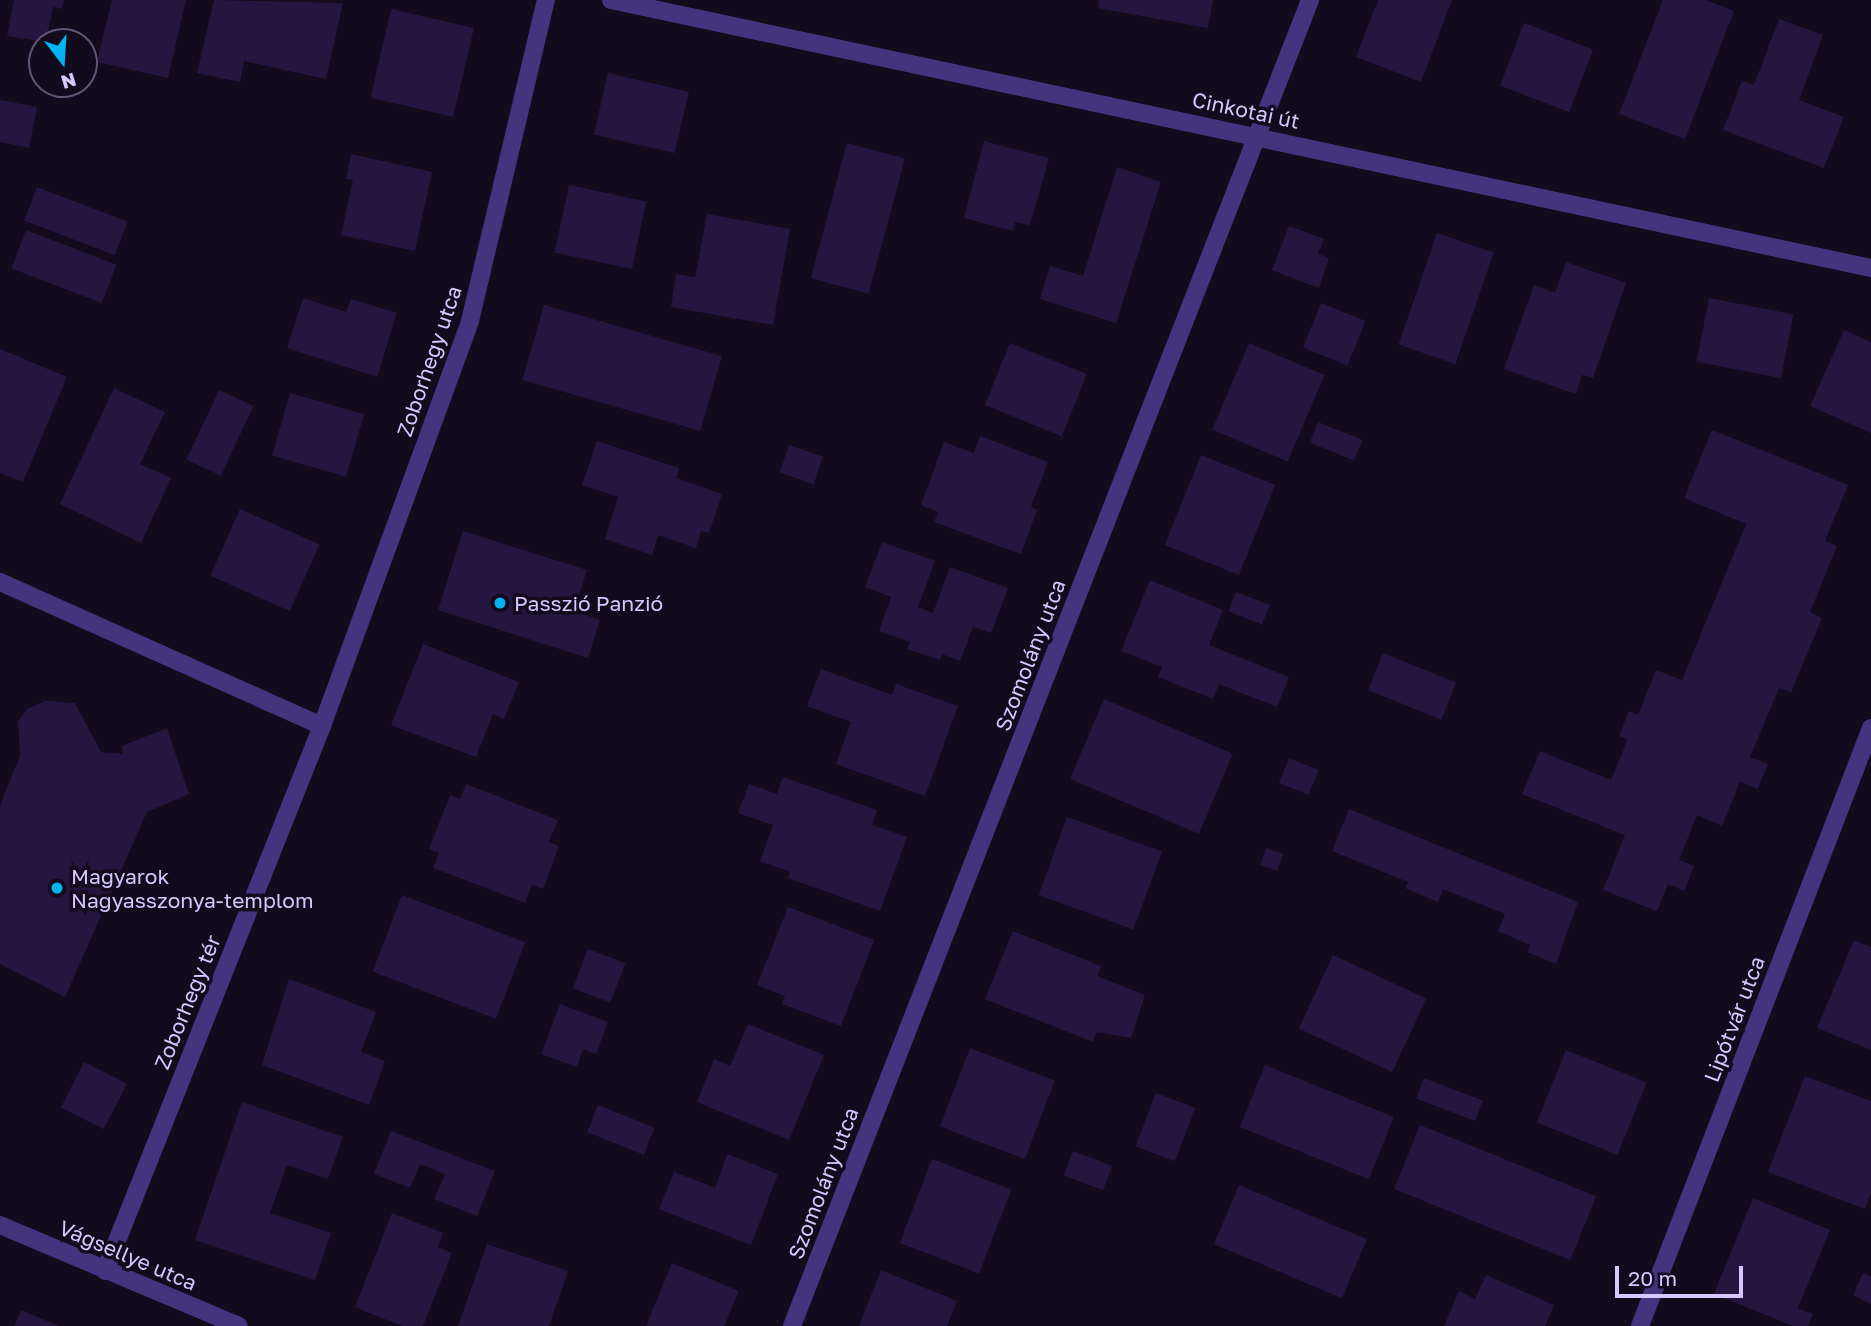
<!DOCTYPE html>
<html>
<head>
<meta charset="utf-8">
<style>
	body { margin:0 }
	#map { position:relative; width:1871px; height:1326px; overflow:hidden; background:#110b1d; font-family:"Golos Text",sans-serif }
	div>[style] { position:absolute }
	.building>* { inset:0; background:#25163f; transform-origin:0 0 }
	.minor>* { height:18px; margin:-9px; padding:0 9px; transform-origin:9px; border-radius:9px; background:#43347e }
	.dots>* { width:19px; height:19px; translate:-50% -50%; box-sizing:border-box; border:4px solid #110b1d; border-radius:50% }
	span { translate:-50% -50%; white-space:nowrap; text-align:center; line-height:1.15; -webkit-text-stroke:7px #110b1d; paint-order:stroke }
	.street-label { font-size:21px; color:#d6c7ff }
	.poi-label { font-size:21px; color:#d6c7ff }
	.left { translate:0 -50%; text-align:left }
	.north { position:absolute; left:28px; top:28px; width:70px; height:70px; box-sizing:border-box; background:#110b1d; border:2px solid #605677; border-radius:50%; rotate:163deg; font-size:19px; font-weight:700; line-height:28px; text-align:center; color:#d6c7ff }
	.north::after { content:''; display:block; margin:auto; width:24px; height:32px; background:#00b3f2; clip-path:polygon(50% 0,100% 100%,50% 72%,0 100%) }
	.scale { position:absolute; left:1615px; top:1266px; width:128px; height:32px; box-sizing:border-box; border:4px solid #d6c7ff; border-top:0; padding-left:9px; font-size:21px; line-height:24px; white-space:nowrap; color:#d6c7ff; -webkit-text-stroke:5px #110b1d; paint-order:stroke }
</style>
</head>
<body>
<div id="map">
	<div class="building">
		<i style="clip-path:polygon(14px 0,64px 0,62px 9px,53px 7px,46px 42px,7px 36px)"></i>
		<i style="clip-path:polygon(112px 0,186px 0,168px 78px,97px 62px)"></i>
		<i style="clip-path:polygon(214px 0,343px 3px,326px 79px,244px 61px,240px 82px,197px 73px)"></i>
		<i style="clip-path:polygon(1099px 0,1213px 0,1208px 28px,1098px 8px)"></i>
		<i style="clip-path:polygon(1378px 0,1452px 0,1421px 82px,1356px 57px)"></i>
		<i style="clip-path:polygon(1663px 0,1706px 0,1734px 11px,1685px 139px,1619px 114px)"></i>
		<i style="left:391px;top:9px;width:85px;height:91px;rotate:13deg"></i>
		<i style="clip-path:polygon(1779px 19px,1823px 35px,1799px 100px,1844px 117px,1824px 168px,1723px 130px,1742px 81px,1754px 85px)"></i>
		<i style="left:1524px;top:23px;width:74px;height:67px;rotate:21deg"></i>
		<i style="left:608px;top:73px;width:83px;height:63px;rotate:13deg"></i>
		<i style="clip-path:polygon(0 100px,37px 107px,29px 148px,0 142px)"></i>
		<i style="clip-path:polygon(984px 141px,1049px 158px,1030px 225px,1015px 222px,1013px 231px,964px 218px)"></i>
		<i style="left:847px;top:143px;width:60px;height:140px;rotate:15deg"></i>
		<i style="clip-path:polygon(351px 154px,432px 172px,415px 251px,341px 235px,353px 180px,346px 179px)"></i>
		<i style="clip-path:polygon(1117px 167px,1161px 182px,1116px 323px,1040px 299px,1050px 266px,1083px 276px)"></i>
		<i style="left:569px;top:185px;width:79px;height:69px;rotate:12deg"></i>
		<i style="left:37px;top:187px;width:97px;height:36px;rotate:21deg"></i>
		<i style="clip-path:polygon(707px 214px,790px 229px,773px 325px,671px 307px,676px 274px,695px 277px)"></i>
		<i style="clip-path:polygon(1289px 226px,1324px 239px,1318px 254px,1329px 258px,1319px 288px,1272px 270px)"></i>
		<i style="left:26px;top:230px;width:97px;height:41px;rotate:21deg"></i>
		<i style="left:1437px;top:233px;width:60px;height:118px;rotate:19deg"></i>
		<i style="clip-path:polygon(1566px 262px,1626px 283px,1593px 378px,1582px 375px,1576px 394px,1504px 369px,1534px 285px,1555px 293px)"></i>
		<i style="clip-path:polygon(303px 298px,346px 312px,351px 299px,397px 313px,377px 377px,287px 348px)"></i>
		<i style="left:1709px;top:298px;width:86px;height:65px;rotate:11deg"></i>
		<i style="left:1321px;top:303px;width:48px;height:48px;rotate:22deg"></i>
		<i style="left:544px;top:305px;width:185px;height:78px;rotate:16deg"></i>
		<i style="clip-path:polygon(1844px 330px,1871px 342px,1871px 433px,1810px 406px)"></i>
		<i style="left:1010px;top:343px;width:83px;height:67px;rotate:22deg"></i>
		<i style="left:1249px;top:343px;width:82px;height:94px;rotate:23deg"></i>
		<i style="clip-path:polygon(0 349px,67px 377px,23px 482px,0 473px)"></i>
		<i style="clip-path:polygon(114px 388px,165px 412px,140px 464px,171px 478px,141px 543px,60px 504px)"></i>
		<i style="left:219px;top:390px;width:38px;height:77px;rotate:25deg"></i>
		<i style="left:290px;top:393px;width:77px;height:65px;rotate:16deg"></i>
		<i style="left:1318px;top:422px;width:48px;height:22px;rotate:22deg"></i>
		<i style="clip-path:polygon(1712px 430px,1848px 485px,1825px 541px,1837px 546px,1810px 612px,1822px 618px,1791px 692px,1779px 688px,1750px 757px,1768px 764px,1758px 789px,1740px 782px,1722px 826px,1697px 815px,1679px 860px,1694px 866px,1684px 891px,1668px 884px,1657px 911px,1603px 890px,1625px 835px,1522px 794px,1540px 751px,1611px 780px,1628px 739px,1619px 736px,1629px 711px,1638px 715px,1656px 670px,1682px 680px,1746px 524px,1684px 498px)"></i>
		<i style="clip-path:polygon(980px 436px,1048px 462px,1031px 507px,1037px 510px,1021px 554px,934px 522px,938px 512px,921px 505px,944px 442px,974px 453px)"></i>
		<i style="clip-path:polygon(597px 441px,679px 468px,676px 478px,722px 494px,709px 533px,701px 531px,696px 548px,658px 535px,652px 555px,605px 539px,618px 497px,582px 485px)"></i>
		<i style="left:789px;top:445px;width:36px;height:29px;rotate:19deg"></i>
		<i style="left:1201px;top:455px;width:80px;height:97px;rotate:22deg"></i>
		<i style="left:240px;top:509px;width:87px;height:73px;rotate:24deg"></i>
		<i style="clip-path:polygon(463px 531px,587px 570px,574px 611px,600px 620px,588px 658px,438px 610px)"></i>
		<i style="clip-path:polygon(882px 542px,935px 561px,918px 607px,933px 613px,950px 567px,1008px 588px,991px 633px,973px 627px,960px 661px,942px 654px,940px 660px,907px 649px,910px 642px,879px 631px,891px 597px,865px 587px)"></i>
		<i style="clip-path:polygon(1150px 580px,1223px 610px,1209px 645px,1289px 677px,1277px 707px,1219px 684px,1213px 699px,1158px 677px,1162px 667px,1121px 651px)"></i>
		<i style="left:1236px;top:592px;width:36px;height:21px;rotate:21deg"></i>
		<i style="clip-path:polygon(423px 644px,519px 682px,504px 719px,493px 714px,476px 757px,391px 725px)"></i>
		<i style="left:1383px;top:653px;width:79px;height:40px;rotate:22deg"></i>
		<i style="clip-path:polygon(821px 669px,892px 695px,896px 684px,958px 706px,925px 796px,836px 764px,851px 722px,807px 706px)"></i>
		<i style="left:1104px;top:699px;width:140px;height:87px;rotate:23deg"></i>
		<i style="clip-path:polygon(45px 701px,75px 703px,101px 752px,123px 754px,122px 746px,167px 728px,189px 794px,147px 812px,65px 997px,0 964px,0 805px,20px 756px,18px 721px,27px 709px)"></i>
		<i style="left:1289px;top:758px;width:32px;height:27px;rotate:22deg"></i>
		<i style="clip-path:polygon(783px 777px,877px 810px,872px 825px,907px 837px,880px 911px,788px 878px,790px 872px,760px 861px,773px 825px,738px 813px,749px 784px,777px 794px)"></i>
		<i style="clip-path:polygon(466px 784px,558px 820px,549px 842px,559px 846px,543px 889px,532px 885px,525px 903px,433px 868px,439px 853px,429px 849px,450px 795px,460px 799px)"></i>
		<i style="clip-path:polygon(1349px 809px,1578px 902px,1556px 964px,1527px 952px,1530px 945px,1498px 931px,1505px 914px,1443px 889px,1438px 902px,1405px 888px,1408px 882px,1332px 851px)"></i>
		<i style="left:1067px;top:817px;width:101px;height:83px;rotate:20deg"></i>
		<i style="left:1266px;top:848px;width:18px;height:18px;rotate:19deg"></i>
		<i style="left:402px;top:895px;width:132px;height:82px;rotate:21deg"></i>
		<i style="clip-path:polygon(788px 907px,874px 940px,841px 1026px,782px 1004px,785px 996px,757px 985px)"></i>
		<i style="clip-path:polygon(1013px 931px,1101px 966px,1097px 976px,1145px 995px,1131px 1038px,1097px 1032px,1093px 1042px,985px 999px)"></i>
		<i style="clip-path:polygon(1854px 940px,1871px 947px,1871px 1050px,1817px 1028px)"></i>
		<i style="left:588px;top:949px;width:40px;height:42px;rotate:21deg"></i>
		<i style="left:1333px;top:955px;width:103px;height:81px;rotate:25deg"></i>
		<i style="clip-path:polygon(289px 979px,376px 1012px,361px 1052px,385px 1061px,369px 1105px,262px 1065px)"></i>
		<i style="clip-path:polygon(560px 1004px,608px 1022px,596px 1054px,583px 1049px,577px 1067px,541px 1054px)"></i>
		<i style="clip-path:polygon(748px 1024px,824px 1055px,789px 1140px,697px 1102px,714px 1059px,730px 1066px)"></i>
		<i style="left:970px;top:1048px;width:91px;height:84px;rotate:21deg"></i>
		<i style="left:1566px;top:1050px;width:87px;height:78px;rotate:22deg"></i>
		<i style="left:84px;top:1062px;width:48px;height:51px;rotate:27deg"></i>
		<i style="left:1265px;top:1065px;width:139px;height:67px;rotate:22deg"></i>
		<i style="clip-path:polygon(1805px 1076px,1871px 1101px,1871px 1193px,1865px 1209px,1768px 1172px)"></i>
		<i style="left:1424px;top:1078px;width:63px;height:22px;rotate:21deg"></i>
		<i style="left:1156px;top:1093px;width:42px;height:57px;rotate:21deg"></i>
		<i style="clip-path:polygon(242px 1102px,343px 1137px,328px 1179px,287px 1165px,270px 1213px,331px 1233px,315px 1280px,195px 1240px)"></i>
		<i style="left:598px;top:1105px;width:61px;height:29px;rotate:22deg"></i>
		<i style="left:1420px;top:1125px;width:190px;height:69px;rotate:22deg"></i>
		<i style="clip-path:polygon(391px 1131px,495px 1171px,477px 1216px,434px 1199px,445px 1174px,420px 1164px,410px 1188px,374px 1174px)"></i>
		<i style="left:1073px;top:1151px;width:42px;height:26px;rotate:21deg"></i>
		<i style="clip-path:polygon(727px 1154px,778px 1174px,751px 1245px,659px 1209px,674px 1172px,715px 1188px)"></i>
		<i style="left:932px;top:1159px;width:85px;height:90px;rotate:21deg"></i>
		<i style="left:1239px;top:1185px;width:139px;height:64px;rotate:23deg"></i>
		<i style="clip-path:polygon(1753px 1198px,1830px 1230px,1798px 1308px,1813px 1314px,1808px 1326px,1793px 1326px,1714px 1294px)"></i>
		<i style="clip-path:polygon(392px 1213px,443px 1233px,438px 1247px,452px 1253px,423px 1326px,402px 1326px,355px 1307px)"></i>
		<i style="clip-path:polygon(487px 1244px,568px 1271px,549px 1326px,458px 1326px)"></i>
		<i style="clip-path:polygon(672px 1263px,739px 1291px,724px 1326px,646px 1326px)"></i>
		<i style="clip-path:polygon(881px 1270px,957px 1301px,947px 1326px,859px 1326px)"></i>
		<i style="clip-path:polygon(1863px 1273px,1871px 1277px,1871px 1304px,1853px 1295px)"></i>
		<i style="clip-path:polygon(1486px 1275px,1554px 1305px,1545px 1326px,1444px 1326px,1459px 1291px,1475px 1299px)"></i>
		<i style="clip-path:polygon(21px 1310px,59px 1326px,14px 1326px)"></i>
	</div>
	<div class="minor">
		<i style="left:611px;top:0;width:1288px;rotate:12.01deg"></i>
		<i style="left:0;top:582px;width:353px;rotate:24.1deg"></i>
		<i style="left:0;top:1225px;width:259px;rotate:22.9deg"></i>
		<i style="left:105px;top:1271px;width:587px;rotate:-68.29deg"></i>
		<i style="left:322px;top:726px;width:431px;rotate:-69.9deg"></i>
		<i style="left:470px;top:321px;width:330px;rotate:-76.7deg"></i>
		<i style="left:792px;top:1326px;width:1424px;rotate:-68.66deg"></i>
		<i style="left:1640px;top:1326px;width:641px;rotate:-68.88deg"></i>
	</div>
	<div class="dots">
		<i style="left:500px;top:603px;background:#00b3f2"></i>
		<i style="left:57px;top:888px;background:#00b3f2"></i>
	</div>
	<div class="street-label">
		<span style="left:1246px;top:110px;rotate:12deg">Cinkotai út</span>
		<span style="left:429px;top:361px;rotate:-71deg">Zoborhegy utca</span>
		<span style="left:1030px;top:655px;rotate:-69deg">Szomolány utca</span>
		<span style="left:187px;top:1002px;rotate:-68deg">Zoborhegy tér</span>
		<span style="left:1734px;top:1019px;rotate:-69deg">Lipótvár utca</span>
		<span style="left:823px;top:1183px;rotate:-69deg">Szomolány utca</span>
		<span style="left:128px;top:1255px;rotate:23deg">Vágsellye utca</span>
	</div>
	<div class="poi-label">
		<span class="left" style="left:514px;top:603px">Passzió Panzió</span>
		<span class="left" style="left:71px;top:888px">Magyarok<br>Nagyasszonya-templom</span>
	</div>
	<div class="north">N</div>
	<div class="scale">20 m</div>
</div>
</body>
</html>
